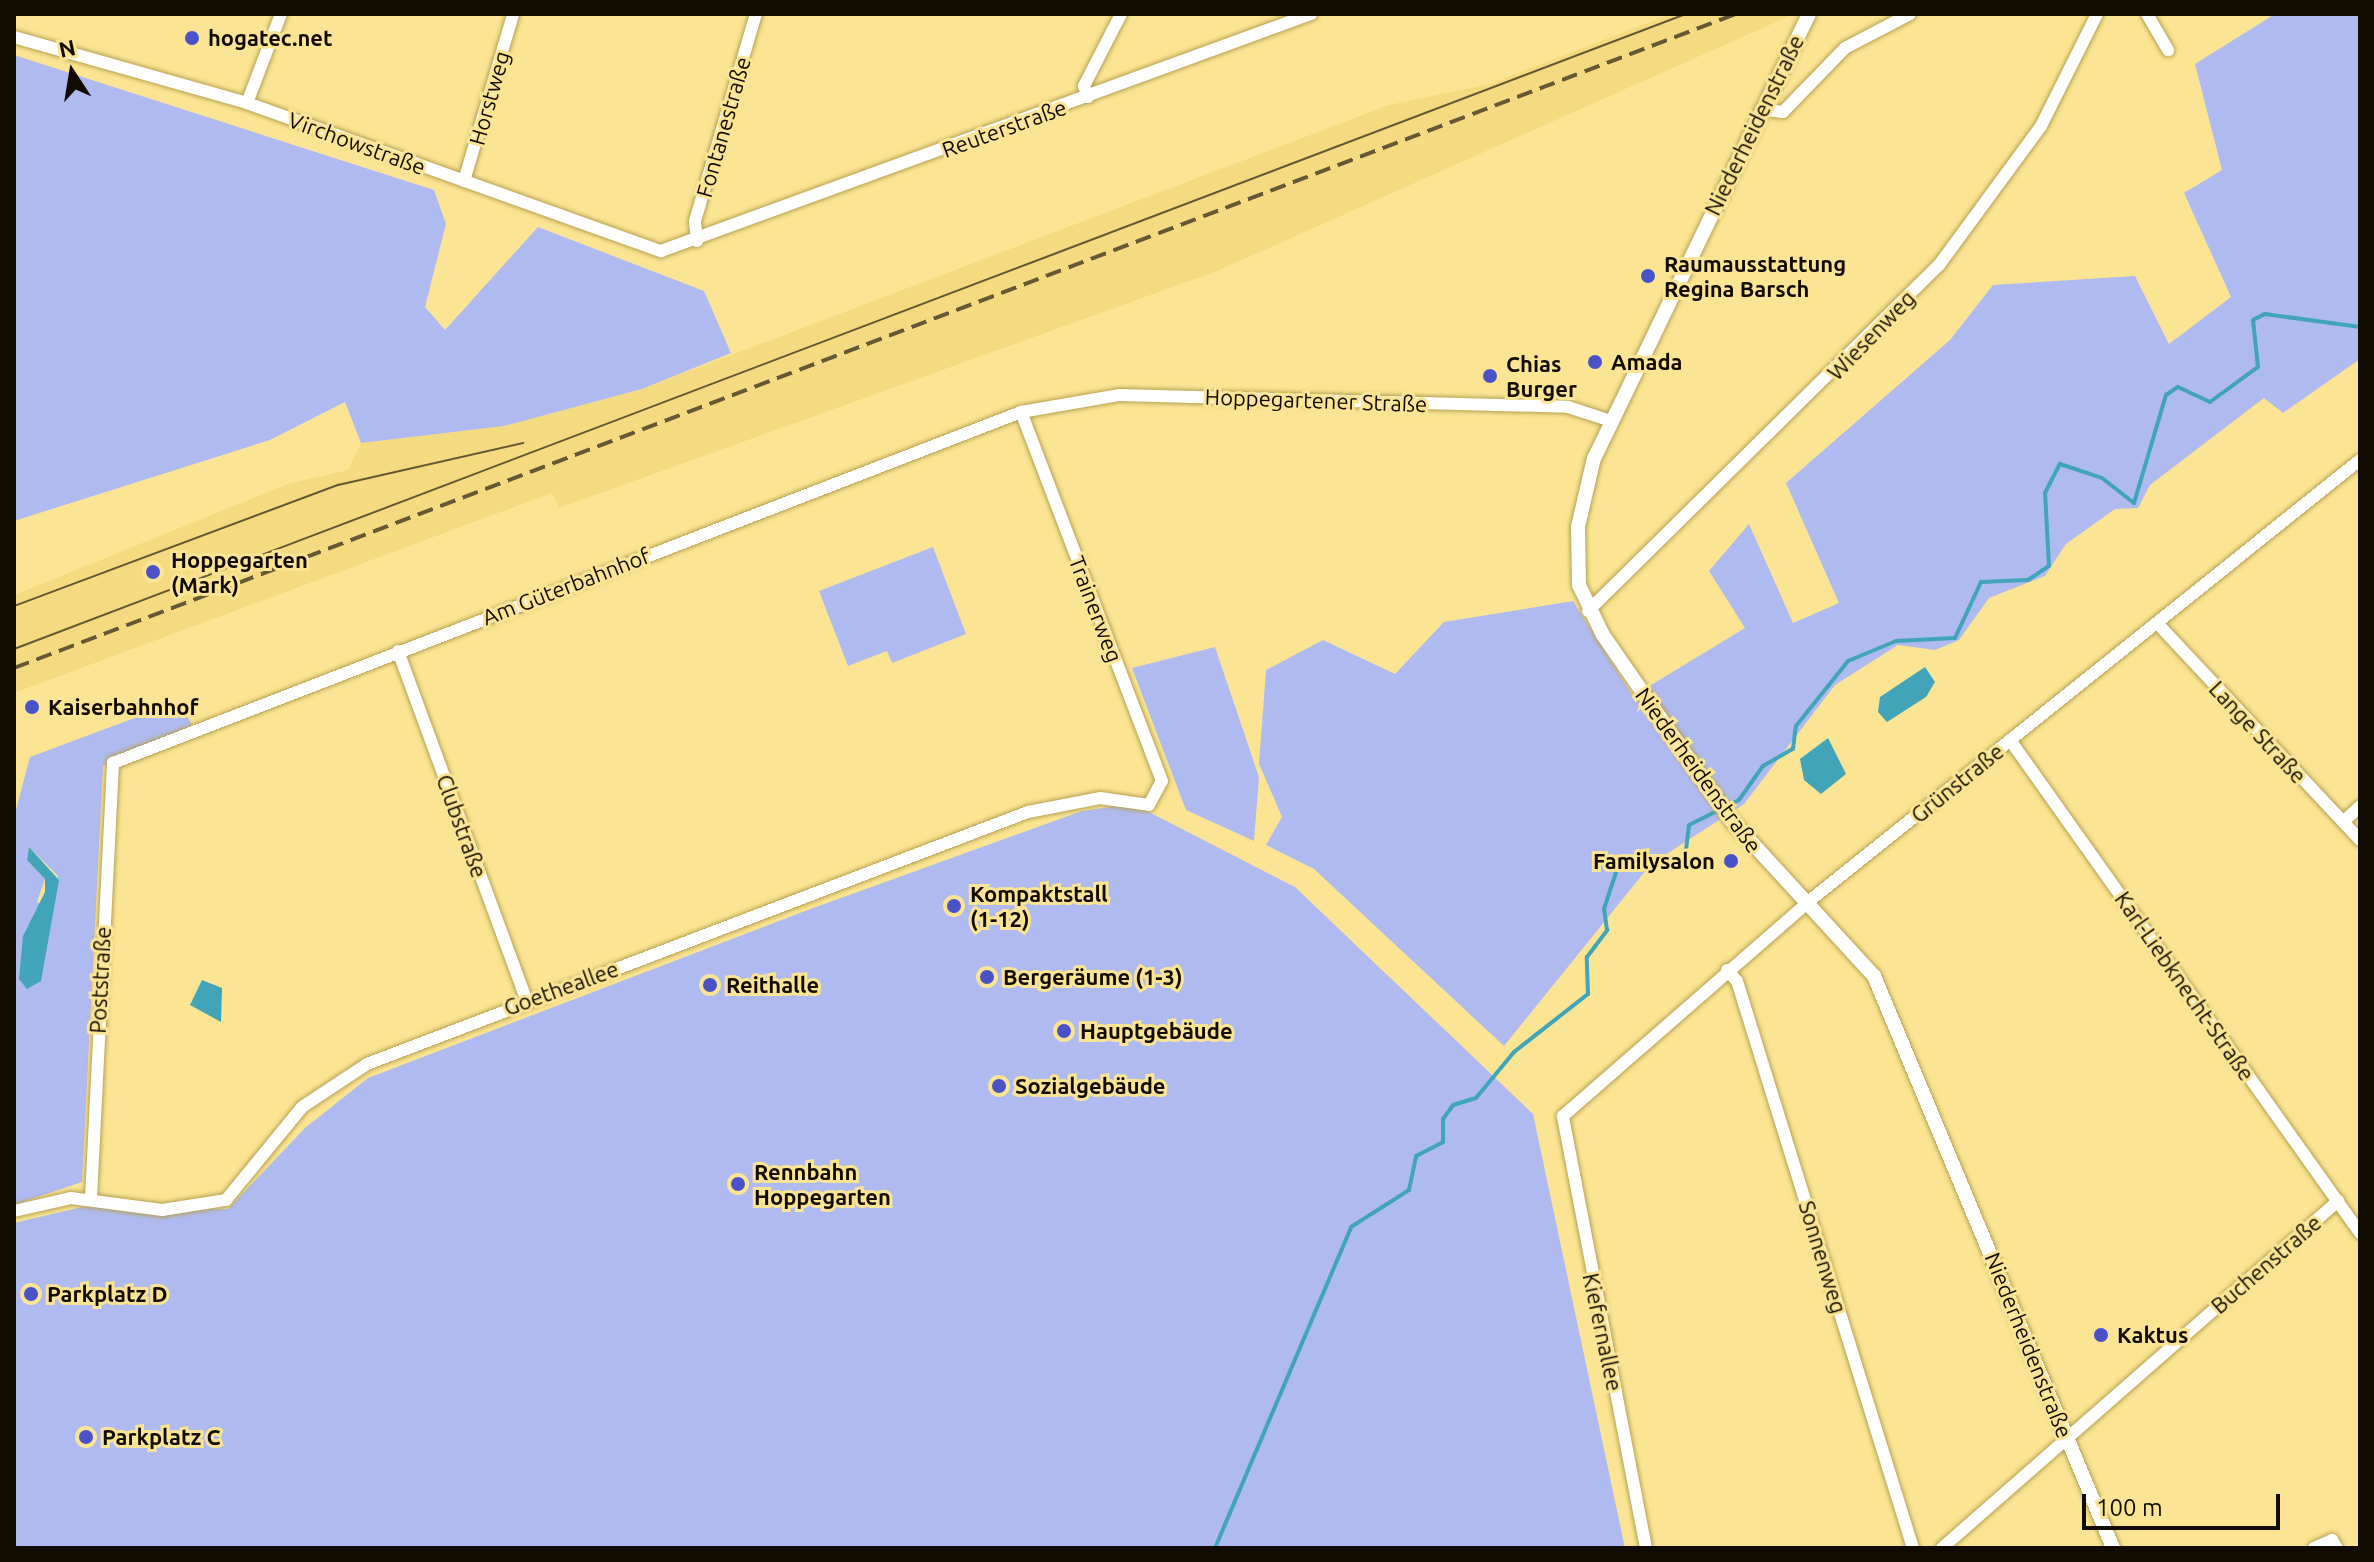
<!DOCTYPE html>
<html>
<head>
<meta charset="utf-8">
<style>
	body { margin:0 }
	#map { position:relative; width:2374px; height:1562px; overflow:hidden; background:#fbe594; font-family:Ubuntu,sans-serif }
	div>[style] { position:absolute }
	.built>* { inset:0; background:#f4db81 }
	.green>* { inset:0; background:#afbbf0 }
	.water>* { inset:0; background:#41a4b9 }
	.stream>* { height:4px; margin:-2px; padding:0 2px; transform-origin:2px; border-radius:2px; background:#41a4b9 }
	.roads { filter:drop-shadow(0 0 2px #b7a151) drop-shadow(0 0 2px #b7a151) }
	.minor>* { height:12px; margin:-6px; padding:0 6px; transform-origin:6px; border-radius:6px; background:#fff }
	.tertiary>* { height:14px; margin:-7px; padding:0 7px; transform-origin:7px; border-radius:7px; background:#fff }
	.tram>* { height:2px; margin:-1px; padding:0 1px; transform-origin:1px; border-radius:1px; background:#655834 }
	.rail>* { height:4px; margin-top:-2px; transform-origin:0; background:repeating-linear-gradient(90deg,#655834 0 16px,transparent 0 24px) }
	.dots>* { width:22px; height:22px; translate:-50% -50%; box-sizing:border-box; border:4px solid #fbe594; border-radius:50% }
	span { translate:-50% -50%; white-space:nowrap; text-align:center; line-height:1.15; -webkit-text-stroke:6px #fbe594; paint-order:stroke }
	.poi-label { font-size:22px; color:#120b00; font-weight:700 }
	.left { translate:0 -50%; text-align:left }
	.right { translate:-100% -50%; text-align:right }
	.street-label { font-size:22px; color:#120b00 }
	.frame { position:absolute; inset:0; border:16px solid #120b00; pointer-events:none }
	.north { position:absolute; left:32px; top:32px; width:80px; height:80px; -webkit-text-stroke:6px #fbe594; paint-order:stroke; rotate:348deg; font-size:22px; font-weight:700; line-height:32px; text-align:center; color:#120b00 }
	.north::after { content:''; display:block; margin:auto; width:28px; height:36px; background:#120b00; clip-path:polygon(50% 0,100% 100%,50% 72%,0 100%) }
	.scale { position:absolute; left:2082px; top:1494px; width:198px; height:36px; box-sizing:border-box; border:4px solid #120b00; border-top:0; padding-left:10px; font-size:24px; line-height:28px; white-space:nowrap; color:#120b00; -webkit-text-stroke:6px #fbe594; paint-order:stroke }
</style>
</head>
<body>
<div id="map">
	<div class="built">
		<i style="clip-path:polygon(1671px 14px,1794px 14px,1217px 271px,559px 508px,552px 493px,14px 693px,14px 595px,288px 484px,348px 470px,361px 443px,504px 426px,642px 389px,1389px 105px,1490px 84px)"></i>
	</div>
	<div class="green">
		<i style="clip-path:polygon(2275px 14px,2360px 14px,2360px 359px,2283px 413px,2264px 398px,2150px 485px,2138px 508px,2115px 509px,2066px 544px,2045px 576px,1989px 598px,1959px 640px,1935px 650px,1898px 645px,1835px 685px,1744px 804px,1651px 864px,1504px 1046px,1314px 869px,1266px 845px,1282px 817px,1259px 764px,1266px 670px,1323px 640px,1395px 674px,1444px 622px,1573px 601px,1633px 696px,1745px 628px,1709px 571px,1749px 524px,1793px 623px,1839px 603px,1786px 483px,1950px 340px,1993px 285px,2135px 276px,2169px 344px,2231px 297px,2184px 193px,2222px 170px,2195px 64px)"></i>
		<i style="clip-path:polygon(14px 55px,434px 190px,446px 224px,425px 307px,445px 330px,538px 227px,704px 291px,731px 353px,642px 389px,504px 426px,361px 443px,345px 402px,270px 440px,14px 521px)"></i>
		<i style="clip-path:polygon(933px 547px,966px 634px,892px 663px,887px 651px,848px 666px,819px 591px)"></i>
		<i style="clip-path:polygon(1215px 647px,1259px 777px,1254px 841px,1186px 810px,1132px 668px)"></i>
		<i style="clip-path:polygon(evenodd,180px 701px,192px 725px,103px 766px,82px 1182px,14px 1205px,14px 817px,30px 757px,180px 701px,29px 847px,58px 876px,54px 908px,37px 902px,45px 879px,27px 860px,29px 847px)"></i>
		<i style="clip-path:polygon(1116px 806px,1145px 810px,1295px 887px,1533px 1114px,1625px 1548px,14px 1548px,14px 1223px,82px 1207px,228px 1209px,305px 1128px,368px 1078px,805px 911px,1082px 811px)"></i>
	</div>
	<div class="water">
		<i style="clip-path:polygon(1925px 667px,1935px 682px,1926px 697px,1887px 722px,1878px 712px,1880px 697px)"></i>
		<i style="clip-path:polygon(1828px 738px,1846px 774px,1821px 794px,1804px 780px,1800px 759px)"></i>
		<i style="clip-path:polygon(29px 847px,59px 880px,41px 981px,27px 989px,19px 979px,23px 936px,45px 892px,45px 879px,27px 860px)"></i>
		<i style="clip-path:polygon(202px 980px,222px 988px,221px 1022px,190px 1005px)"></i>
	</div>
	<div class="stream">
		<i style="left:1215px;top:1548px;width:349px;rotate:-67deg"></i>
		<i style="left:1351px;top:1227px;width:69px;rotate:-32.5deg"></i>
		<i style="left:1409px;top:1190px;width:35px;rotate:-78deg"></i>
		<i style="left:1416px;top:1156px;width:30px;rotate:-27deg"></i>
		<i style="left:1443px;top:1142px;width:23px;rotate:-90deg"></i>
		<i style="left:1443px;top:1119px;width:17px;rotate:-54deg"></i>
		<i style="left:1453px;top:1105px;width:24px;rotate:-17deg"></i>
		<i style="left:1476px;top:1098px;width:60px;rotate:-50.4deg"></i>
		<i style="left:1514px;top:1052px;width:94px;rotate:-38.1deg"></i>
		<i style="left:1588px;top:994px;width:37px;rotate:-92deg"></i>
		<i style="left:1587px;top:957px;width:34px;rotate:-53deg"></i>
		<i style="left:1607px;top:930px;width:21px;rotate:-98deg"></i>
		<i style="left:1604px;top:909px;width:48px;rotate:-71.9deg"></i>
		<i style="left:1619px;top:863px;width:58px;rotate:2deg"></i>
		<i style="left:1677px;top:865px;width:11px;rotate:-41deg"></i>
		<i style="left:1685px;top:858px;width:33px;rotate:-83deg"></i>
		<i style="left:1689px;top:825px;width:56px;rotate:-26.6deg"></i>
		<i style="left:1739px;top:800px;width:42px;rotate:-54.8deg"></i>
		<i style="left:1763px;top:766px;width:34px;rotate:-30deg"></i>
		<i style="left:1793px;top:749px;width:23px;rotate:-83deg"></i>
		<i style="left:1796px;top:726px;width:83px;rotate:-51.3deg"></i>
		<i style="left:1848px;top:661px;width:52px;rotate:-22.6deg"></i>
		<i style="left:1896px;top:641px;width:59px;rotate:-2.9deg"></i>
		<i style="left:1955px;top:638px;width:62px;rotate:-65.1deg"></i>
		<i style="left:1981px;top:582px;width:47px;rotate:-2.4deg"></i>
		<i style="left:2028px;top:580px;width:25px;rotate:-34deg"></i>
		<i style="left:2049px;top:566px;width:73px;rotate:-93.1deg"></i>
		<i style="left:2045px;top:493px;width:33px;rotate:-63deg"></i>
		<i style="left:2060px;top:464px;width:44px;rotate:18.4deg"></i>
		<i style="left:2102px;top:478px;width:41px;rotate:38deg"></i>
		<i style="left:2134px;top:503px;width:113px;rotate:-73.5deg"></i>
		<i style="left:2166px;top:395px;width:14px;rotate:-34deg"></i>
		<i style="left:2178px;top:387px;width:35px;rotate:25deg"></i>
		<i style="left:2210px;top:402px;width:59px;rotate:-36.1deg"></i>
		<i style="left:2258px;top:367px;width:47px;rotate:-96.1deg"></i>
		<i style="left:2253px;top:320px;width:13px;rotate:-27deg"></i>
		<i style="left:2265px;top:314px;width:96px;rotate:7.8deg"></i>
	</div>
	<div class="roads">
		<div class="minor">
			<i style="left:2147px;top:14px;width:42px;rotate:59.7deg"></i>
			<i style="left:14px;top:37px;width:242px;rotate:15.8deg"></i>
			<i style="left:247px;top:103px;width:440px;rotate:19.7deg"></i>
			<i style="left:661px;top:251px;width:692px;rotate:-20.03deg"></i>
			<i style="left:1088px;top:97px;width:12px;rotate:-110deg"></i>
			<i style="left:1084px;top:86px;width:81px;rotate:-62.8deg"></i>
			<i style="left:247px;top:103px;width:95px;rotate:-69.1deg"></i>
			<i style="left:1761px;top:109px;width:22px;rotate:8deg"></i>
			<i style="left:1783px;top:112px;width:89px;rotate:-45.9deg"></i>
			<i style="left:1845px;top:48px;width:73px;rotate:-27.6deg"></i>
			<i style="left:464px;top:181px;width:174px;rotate:-73.6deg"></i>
			<i style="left:697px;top:241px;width:20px;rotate:-96deg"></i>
			<i style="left:695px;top:221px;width:216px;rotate:-73.6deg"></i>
			<i style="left:1588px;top:611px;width:493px;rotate:-44.6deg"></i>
			<i style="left:1939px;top:265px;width:172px;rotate:-53.7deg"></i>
			<i style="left:2041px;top:126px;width:125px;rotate:-63.4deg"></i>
			<i style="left:2157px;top:623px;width:297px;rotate:46.9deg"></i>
			<i style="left:398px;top:651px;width:373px;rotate:69.8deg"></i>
			<i style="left:2010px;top:740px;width:605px;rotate:54.63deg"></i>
			<i style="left:2343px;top:822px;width:23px;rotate:-43deg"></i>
			<i style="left:1727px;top:970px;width:15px;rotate:48deg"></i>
			<i style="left:1737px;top:981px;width:594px;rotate:72.76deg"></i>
			<i style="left:91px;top:1198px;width:436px;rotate:-87.1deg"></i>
			<i style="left:113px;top:763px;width:973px;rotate:-21.13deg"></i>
			<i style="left:1021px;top:412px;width:99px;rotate:-9.8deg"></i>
			<i style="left:1119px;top:395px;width:449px;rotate:1.5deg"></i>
			<i style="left:1568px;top:407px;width:45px;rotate:18deg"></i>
			<i style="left:14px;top:1211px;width:58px;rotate:-12.8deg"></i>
			<i style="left:71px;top:1198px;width:92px;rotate:7.5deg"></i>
			<i style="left:162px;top:1210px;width:65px;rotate:-8.9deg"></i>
			<i style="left:226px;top:1200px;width:120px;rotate:-50.7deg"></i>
			<i style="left:302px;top:1107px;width:78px;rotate:-33.5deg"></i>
			<i style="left:367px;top:1064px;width:707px;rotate:-20.87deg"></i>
			<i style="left:1028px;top:812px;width:73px;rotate:-11deg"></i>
			<i style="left:1100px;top:798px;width:49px;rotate:8.1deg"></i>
			<i style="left:1149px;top:805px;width:27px;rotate:-62deg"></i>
			<i style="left:1162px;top:781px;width:395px;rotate:-110.9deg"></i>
			<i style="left:1646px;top:1548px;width:440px;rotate:-100.9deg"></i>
			<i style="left:1563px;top:1116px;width:325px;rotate:-41.1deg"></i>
			<i style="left:1808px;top:902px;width:707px;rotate:-38.69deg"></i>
			<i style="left:1942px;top:1548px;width:527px;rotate:-41.23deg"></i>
			<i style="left:2314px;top:1548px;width:20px;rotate:-24deg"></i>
			<i style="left:2332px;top:1540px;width:9px;rotate:58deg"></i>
		</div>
		<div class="tertiary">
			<i style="left:1809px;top:14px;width:493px;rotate:115.8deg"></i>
			<i style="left:1594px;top:458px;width:71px;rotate:103.1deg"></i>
			<i style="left:1578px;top:527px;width:58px;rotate:89deg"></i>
			<i style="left:1579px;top:585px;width:55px;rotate:64.4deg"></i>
			<i style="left:1603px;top:635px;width:225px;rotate:55.3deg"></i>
			<i style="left:1731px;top:820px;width:212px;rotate:47.5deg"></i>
			<i style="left:1874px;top:976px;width:620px;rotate:67.32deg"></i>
		</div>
	</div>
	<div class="tram">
		<i style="left:14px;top:606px;width:346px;rotate:-20.5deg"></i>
		<i style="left:338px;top:485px;width:190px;rotate:-12.8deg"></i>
		<i style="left:14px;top:649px;width:1789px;rotate:-20.8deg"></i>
	</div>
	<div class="rail">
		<i style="left:14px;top:668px;width:1842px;rotate:-20.8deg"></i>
	</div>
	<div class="dots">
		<i style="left:192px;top:38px;background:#4952c7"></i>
		<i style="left:1648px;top:276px;background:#4952c7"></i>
		<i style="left:1595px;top:362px;background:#4952c7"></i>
		<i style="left:1490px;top:376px;background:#4952c7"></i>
		<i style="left:153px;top:572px;background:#4952c7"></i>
		<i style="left:32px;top:707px;background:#4952c7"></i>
		<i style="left:1731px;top:861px;background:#4952c7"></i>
		<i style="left:954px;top:906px;background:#4952c7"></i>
		<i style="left:987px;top:977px;background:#4952c7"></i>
		<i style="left:710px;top:985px;background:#4952c7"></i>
		<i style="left:1064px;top:1031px;background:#4952c7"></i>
		<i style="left:999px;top:1086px;background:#4952c7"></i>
		<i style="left:738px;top:1184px;background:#4952c7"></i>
		<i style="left:31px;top:1294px;background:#4952c7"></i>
		<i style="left:2101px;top:1335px;background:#4952c7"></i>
		<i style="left:86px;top:1437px;background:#4952c7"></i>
	</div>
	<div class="poi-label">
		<span class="left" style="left:208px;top:38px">hogatec.net</span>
		<span class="left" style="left:1664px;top:276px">Raumausstattung<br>Regina Barsch</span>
		<span class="left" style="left:1611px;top:362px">Amada</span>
		<span class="left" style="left:1506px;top:376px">Chias<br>Burger</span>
		<span class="left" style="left:171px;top:572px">Hoppegarten<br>(Mark)</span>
		<span class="left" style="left:48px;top:707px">Kaiserbahnhof</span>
		<span class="right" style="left:1715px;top:861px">Familysalon</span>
		<span class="left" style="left:970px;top:906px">Kompaktstall<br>(1-12)</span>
		<span class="left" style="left:1003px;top:977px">Bergeräume (1-3)</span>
		<span class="left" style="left:726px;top:985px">Reithalle</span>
		<span class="left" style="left:1080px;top:1031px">Hauptgebäude</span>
		<span class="left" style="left:1015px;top:1086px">Sozialgebäude</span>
		<span class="left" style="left:754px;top:1184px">Rennbahn<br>Hoppegarten</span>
		<span class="left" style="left:47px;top:1294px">Parkplatz D</span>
		<span class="left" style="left:2117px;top:1335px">Kaktus</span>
		<span class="left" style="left:102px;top:1437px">Parkplatz C</span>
	</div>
	<div class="street-label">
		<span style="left:489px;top:98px;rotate:-74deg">Horstweg</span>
		<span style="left:1754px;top:125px;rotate:-64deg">Niederheidenstraße</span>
		<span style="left:723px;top:127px;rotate:-74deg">Fontanestraße</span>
		<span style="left:1004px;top:128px;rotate:-20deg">Reuterstraße</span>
		<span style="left:357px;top:143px;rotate:20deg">Virchowstraße</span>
		<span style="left:1871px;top:335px;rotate:-46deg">Wiesenweg</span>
		<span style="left:1316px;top:400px;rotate:2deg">Hoppegartener Straße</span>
		<span style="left:566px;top:586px;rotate:-21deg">Am Güterbahnhof</span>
		<span style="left:1096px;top:609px;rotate:69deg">Trainerweg</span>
		<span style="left:2258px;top:732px;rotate:47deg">Lange Straße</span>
		<span style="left:1699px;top:770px;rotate:54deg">Niederheidenstraße</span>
		<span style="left:1957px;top:783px;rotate:-39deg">Grünstraße</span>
		<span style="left:462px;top:826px;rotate:70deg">Clubstraße</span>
		<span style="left:100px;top:980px;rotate:-87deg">Poststraße</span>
		<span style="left:2185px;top:986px;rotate:55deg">Karl-Liebknecht-Straße</span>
		<span style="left:561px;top:988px;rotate:-20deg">Goetheallee</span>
		<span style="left:1823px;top:1257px;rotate:73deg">Sonnenweg</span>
		<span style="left:2266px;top:1264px;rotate:-41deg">Buchenstraße</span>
		<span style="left:1603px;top:1332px;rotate:78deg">Kiefernallee</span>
		<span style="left:2029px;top:1345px;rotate:68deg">Niederheidenstraße</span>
	</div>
	<div class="frame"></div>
	<div class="north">N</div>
	<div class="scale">100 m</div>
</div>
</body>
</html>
